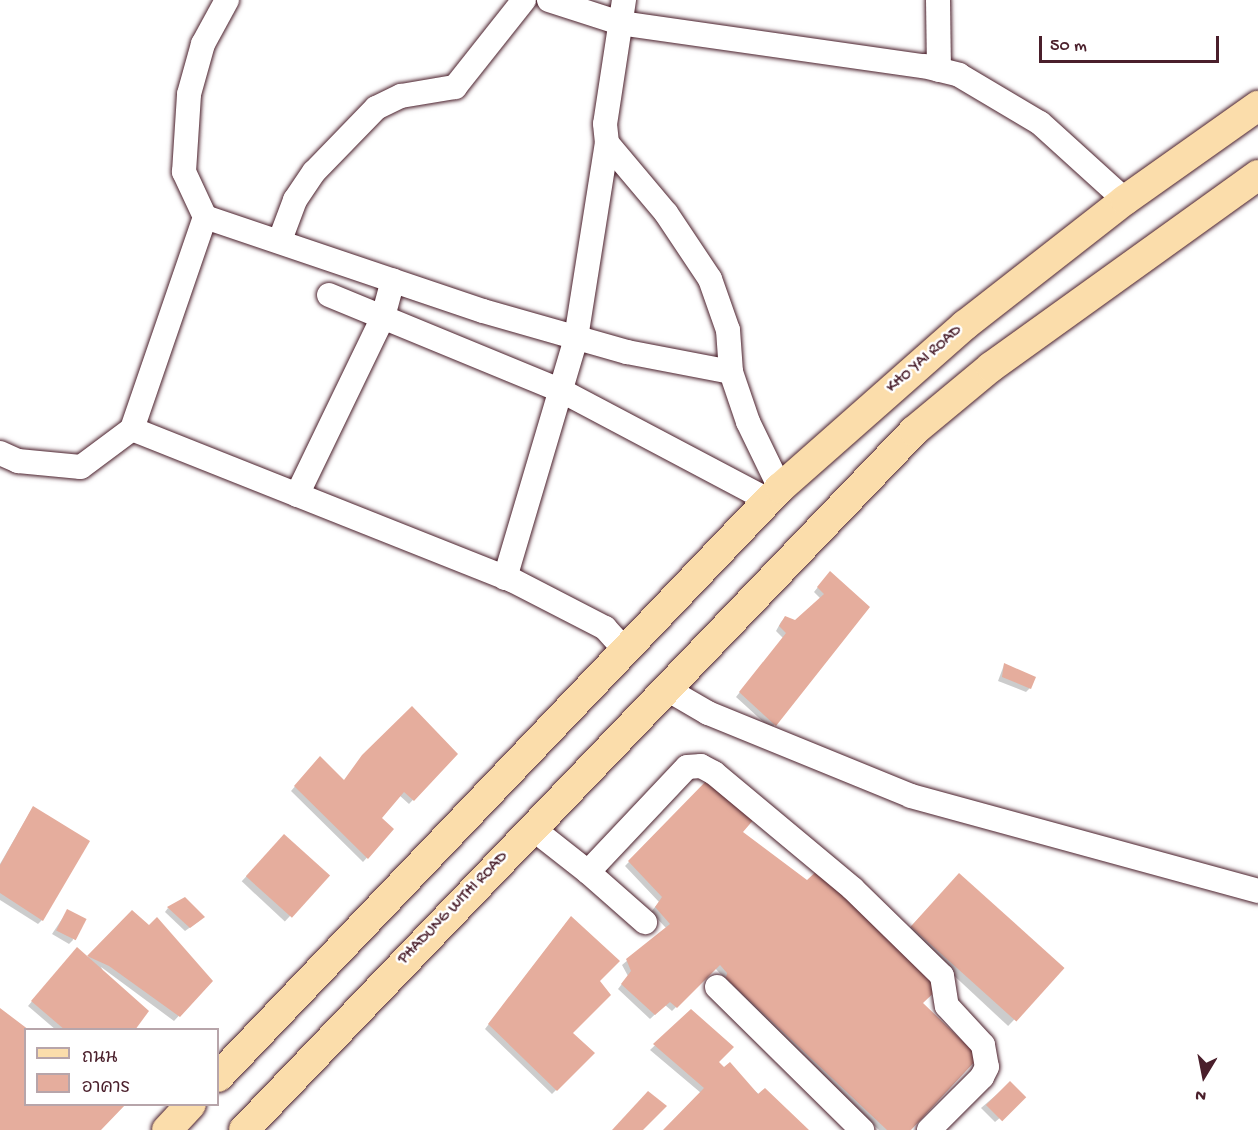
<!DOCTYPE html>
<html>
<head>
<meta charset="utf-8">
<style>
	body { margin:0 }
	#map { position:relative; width:1258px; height:1130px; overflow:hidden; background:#fff; font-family:"Gochi Hand","Playpen Sans Thai",sans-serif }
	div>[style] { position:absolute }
	.shadow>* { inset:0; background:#0003; transform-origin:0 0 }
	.building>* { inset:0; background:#e5ad9d; transform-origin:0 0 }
	.roads { filter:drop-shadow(0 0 2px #4a1f2b) drop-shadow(0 0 2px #4a1f2b) }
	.minor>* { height:24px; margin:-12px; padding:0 12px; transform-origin:12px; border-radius:12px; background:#fff }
	.major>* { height:30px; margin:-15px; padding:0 15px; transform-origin:15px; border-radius:15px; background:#fbddab }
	span { translate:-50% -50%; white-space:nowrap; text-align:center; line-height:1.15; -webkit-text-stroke:5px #fff; paint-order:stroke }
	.street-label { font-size:16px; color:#4a1f2b }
	.legend { position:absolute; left:24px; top:1028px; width:195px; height:78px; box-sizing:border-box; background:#fff; border:2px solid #b7a5aa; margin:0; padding:8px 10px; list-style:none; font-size:18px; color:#4a1f2b }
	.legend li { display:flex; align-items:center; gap:12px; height:30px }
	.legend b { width:30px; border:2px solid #b7a5aa }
	.north { position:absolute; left:1174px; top:1046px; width:60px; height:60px; -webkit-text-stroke:4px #fff; paint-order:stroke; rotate:190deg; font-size:16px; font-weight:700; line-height:24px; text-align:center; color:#4a1f2b }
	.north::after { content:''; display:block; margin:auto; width:21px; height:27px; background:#4a1f2b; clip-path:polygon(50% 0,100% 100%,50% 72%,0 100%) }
	.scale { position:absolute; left:1039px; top:36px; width:180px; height:27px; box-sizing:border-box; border:3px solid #4a1f2b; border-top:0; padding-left:8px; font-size:18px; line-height:21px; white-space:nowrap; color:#4a1f2b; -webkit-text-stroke:4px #fff; paint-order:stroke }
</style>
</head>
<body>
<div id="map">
	<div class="shadow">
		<i style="clip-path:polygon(826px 577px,868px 607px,771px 729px,736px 697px,783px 638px,776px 631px,781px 622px,785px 618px,795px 621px,821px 599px,814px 592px)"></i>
		<i style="clip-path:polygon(1004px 665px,1030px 688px,1026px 692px,998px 681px)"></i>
		<i style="clip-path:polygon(456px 754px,409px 804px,399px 795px,380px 818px,392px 830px,363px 862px,291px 791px,316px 762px,344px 782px)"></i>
		<i style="clip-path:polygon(709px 780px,741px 832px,921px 1003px,909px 1130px,879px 1130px,722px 982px,724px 978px,715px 968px,672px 1011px,665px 1005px,650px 1019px,618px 989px,628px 976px,622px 965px,666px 928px,651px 912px,659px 902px,625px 866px)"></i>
		<i style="clip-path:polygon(33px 807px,42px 920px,38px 924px,0 900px,0 864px)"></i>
		<i style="left:284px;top:836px;width:59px;height:62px;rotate:43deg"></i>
		<i style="left:959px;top:875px;width:139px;height:77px;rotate:43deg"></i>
		<i style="clip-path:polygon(168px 908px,199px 921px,185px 931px,165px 912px)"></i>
		<i style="clip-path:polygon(68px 910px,73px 940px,69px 944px,52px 934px)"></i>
		<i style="clip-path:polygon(132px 912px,211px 981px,174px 1021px,101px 967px,133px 1030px,56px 1030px,28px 1006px,73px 953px,87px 958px)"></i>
		<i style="clip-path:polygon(567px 922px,598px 981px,571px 1033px,593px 1053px,552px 1094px,485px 1029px)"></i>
		<i style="clip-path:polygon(691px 1011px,717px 1062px,806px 1130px,665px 1130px,701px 1093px,650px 1050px)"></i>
		<i style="clip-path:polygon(1010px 1083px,1020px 1101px,995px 1122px,981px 1108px)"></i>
	</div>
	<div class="building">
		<i style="clip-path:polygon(830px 571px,870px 607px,776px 726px,739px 692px,786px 633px,779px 626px,785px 616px,795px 620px,824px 594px,817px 587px)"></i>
		<i style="clip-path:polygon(1004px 663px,1036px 677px,1031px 689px,1002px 677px)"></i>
		<i style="clip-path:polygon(412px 706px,458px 754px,414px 801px,404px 792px,382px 818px,394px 829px,368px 859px,294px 786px,320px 756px,344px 780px,362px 755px)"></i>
		<i style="clip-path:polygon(709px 778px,755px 818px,743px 832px,807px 880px,821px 867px,941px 986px,923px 1003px,979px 1057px,911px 1130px,887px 1130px,726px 978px,727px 973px,720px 965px,677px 1008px,670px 1002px,655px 1015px,621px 984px,631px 971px,626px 959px,670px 924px,655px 907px,662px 897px,628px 861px)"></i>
		<i style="clip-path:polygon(33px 806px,90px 841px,43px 921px,0 893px,0 865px)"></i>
		<i style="left:284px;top:834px;width:62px;height:57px;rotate:42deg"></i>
		<i style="left:959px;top:873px;width:142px;height:72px;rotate:42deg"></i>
		<i style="clip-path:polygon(185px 897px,205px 917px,190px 928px,167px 907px)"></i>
		<i style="left:67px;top:909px;width:22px;height:24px;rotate:27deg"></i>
		<i style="clip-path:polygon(132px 910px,149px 925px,157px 917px,213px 981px,180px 1017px,109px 966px,87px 956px)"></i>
		<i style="clip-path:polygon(571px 916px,620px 961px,600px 981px,611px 995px,573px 1033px,595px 1053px,557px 1091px,488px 1024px)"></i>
		<i style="clip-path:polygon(77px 947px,149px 1011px,135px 1030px,65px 1030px,31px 1001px)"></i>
		<i style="clip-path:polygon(0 1008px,29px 1030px,26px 1030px,26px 1104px,126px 1104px,101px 1130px,0 1130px)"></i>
		<i style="clip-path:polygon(691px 1009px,734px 1047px,719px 1062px,724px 1067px,730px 1062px,758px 1094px,765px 1088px,809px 1130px,663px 1130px,704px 1088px,653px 1044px)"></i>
		<i style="left:1010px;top:1081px;width:23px;height:34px;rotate:45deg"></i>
		<i style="clip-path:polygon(648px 1091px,667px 1106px,643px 1130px,612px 1130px)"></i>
	</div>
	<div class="roads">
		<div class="minor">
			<i style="left:549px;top:0;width:75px;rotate:17.9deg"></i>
			<i style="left:620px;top:23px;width:307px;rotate:8.1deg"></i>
			<i style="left:924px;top:66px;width:36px;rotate:14deg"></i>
			<i style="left:959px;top:75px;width:94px;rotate:30.7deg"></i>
			<i style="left:1040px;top:123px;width:115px;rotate:42.2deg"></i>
			<i style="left:624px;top:0;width:125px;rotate:98.7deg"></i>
			<i style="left:605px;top:124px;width:19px;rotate:84deg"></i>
			<i style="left:607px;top:143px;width:92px;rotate:49.9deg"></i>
			<i style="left:666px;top:213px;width:79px;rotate:56.3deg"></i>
			<i style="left:710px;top:279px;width:54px;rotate:70.6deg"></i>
			<i style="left:728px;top:330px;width:42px;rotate:85.9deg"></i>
			<i style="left:938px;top:0;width:70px;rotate:89.2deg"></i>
			<i style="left:205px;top:217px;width:293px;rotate:18.7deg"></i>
			<i style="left:483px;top:311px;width:150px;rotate:15.9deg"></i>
			<i style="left:627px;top:352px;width:106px;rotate:10.9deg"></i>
			<i style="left:731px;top:372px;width:53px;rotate:71.2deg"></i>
			<i style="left:748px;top:422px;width:73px;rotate:64.1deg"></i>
			<i style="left:280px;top:240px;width:43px;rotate:-69.4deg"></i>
			<i style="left:295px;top:200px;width:34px;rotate:-56deg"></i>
			<i style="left:314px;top:172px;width:89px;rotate:-45.9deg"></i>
			<i style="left:376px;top:108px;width:28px;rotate:-26deg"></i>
			<i style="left:401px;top:96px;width:55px;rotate:-9.5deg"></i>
			<i style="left:455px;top:87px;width:111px;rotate:-51.6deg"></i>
			<i style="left:329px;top:295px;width:250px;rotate:22.4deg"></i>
			<i style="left:560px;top:390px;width:235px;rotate:27.9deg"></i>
			<i style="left:132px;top:429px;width:409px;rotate:21.7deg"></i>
			<i style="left:512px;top:580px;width:105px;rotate:27.3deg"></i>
			<i style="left:605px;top:628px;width:30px;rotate:48deg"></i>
			<i style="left:0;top:453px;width:20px;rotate:24deg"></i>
			<i style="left:18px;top:461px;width:63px;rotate:5.4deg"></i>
			<i style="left:81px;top:467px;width:64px;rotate:-36.7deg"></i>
			<i style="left:132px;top:429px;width:224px;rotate:-71deg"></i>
			<i style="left:205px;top:217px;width:50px;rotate:-115deg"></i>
			<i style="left:184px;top:172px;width:78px;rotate:-86.3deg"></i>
			<i style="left:189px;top:94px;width:52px;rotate:-74.4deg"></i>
			<i style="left:203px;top:44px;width:50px;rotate:-61.4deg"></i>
			<i style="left:297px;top:495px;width:198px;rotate:-64.2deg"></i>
			<i style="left:383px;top:317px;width:38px;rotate:-75deg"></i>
			<i style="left:505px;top:578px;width:250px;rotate:-73.5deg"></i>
			<i style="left:576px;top:338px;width:197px;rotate:-81deg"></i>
			<i style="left:665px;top:688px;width:50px;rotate:30.2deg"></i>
			<i style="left:708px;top:713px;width:219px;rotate:22.2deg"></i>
			<i style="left:911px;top:796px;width:360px;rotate:15.3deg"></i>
			<i style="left:532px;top:828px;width:71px;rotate:38.2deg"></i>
			<i style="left:588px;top:872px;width:144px;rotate:-46.7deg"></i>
			<i style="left:687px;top:767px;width:14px;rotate:-4deg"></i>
			<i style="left:701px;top:766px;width:15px;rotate:28deg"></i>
			<i style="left:714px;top:773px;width:181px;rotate:39.8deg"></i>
			<i style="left:853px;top:889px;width:124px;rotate:44.3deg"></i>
			<i style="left:942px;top:976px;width:30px;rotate:81deg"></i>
			<i style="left:947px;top:1006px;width:53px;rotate:47.3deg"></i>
			<i style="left:983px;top:1045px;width:22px;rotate:80deg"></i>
			<i style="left:987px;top:1067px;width:11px;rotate:117deg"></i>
			<i style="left:982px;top:1077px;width:75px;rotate:135deg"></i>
			<i style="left:588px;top:872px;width:76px;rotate:41.3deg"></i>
			<i style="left:717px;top:987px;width:204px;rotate:44.6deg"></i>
		</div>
		<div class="major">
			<i style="left:218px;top:1077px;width:814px;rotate:-46.34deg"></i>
			<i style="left:780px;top:488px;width:247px;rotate:-41.4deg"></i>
			<i style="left:965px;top:325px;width:203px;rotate:-38deg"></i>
			<i style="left:1125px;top:200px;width:163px;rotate:-35.3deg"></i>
			<i style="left:167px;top:1130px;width:35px;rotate:-47deg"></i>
			<i style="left:244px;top:1130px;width:968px;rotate:-46.21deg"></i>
			<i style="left:914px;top:431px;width:100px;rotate:-39.7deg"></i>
			<i style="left:991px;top:367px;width:329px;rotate:-35.7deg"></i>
		</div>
	</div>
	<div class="street-label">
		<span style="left:925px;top:360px;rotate:-41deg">KHO YAI ROAD</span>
		<span style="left:454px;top:909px;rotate:-46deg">PHADUNG WITHI ROAD</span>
	</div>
	<ul class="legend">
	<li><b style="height:8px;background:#fbddab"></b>ถนน</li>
	<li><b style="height:16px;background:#e5ad9d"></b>อาคาร</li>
	</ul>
	<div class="north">N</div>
	<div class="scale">50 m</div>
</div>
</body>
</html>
